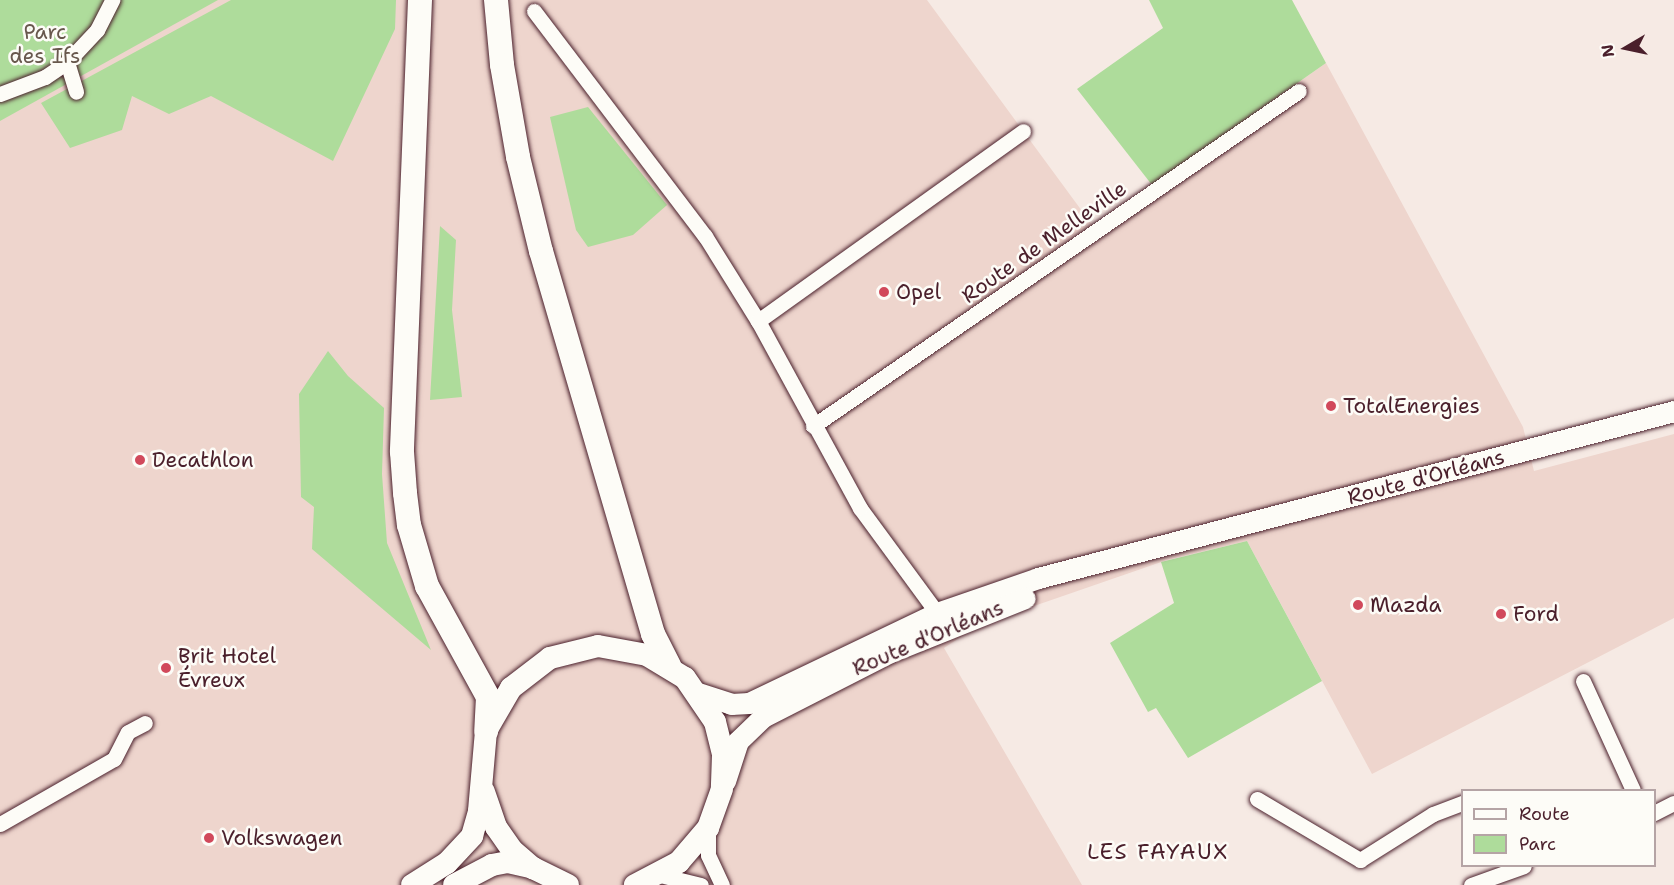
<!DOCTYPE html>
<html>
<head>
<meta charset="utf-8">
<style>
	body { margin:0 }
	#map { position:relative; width:1674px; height:885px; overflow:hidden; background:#f6eae4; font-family:"Shantell Sans",sans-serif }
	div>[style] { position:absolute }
	.built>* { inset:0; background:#eed5cd }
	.green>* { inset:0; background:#aedc9b }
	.roads { filter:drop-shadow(0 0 2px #4a1f2b) drop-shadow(0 0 2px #4a1f2b) }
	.minor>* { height:15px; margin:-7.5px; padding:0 7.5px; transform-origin:7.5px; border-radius:7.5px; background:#fdfcf7 }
	.secondary>* { height:21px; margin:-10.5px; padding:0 10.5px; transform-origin:10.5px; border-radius:10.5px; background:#fdfcf7 }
	.primary>* { height:22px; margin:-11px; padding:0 11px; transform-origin:11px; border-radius:11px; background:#fdfcf7 }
	.trunk>* { height:24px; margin:-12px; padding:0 12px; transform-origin:12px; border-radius:12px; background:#fdfcf7 }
	.dots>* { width:16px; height:16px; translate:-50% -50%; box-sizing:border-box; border:3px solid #fdfcf7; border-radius:50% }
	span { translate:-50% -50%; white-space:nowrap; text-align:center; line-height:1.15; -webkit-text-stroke:5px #fdfcf7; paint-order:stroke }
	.park-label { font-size:21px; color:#68584d }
	.street-label { font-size:21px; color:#4a1f2b }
	.poi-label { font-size:21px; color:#4a1f2b }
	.left { translate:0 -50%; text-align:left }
	.neighbourhood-label { font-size:22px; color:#4a1f2b; letter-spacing:1.5px }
	.legend { position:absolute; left:1461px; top:789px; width:195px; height:78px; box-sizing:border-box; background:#fdfcf7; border:2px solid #b5a4a5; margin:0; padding:8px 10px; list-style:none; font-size:18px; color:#4a1f2b }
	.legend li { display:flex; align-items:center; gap:12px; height:30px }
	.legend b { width:30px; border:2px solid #b5a4a5 }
	.north { position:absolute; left:1596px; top:18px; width:60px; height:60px; -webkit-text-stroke:4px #fdfcf7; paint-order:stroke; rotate:261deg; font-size:16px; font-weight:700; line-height:24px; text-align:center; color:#4a1f2b }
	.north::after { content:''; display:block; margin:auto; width:21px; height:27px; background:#4a1f2b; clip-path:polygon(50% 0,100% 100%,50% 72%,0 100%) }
</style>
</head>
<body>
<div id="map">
	<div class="built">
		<i style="clip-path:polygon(0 0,927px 0,1093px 226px,1326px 63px,1523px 427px,1534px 471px,1674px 434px,1674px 618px,1372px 774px,1247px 541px,1167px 560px,979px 625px,944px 648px,1082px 885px,0 885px)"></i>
	</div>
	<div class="green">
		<i style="clip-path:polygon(0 0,218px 0,0 121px)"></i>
		<i style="clip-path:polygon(231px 0,396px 0,395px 29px,333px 161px,211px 96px,169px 114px,132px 96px,122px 130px,70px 148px,41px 103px)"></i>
		<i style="clip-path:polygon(1149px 0,1292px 0,1326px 63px,1152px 185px,1077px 89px,1163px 28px)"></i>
		<i style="clip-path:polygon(588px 107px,667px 205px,633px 235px,588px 247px,576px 230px,550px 117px)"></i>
		<i style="clip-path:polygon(440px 226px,456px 240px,452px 310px,462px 397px,430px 400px)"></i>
		<i style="clip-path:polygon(328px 351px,348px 376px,384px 408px,382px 474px,387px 543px,431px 650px,312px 549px,314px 507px,301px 497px,299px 394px)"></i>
		<i style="clip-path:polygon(1247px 541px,1322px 681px,1188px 758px,1156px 708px,1148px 712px,1110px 643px,1174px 603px,1161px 562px)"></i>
	</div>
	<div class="roads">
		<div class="minor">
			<i style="left:534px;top:11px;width:283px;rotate:52.8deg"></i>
			<i style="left:705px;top:236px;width:100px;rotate:58.1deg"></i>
			<i style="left:67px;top:62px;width:31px;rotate:73deg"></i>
			<i style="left:0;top:94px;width:48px;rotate:-20.7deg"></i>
			<i style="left:45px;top:77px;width:27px;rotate:-34deg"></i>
			<i style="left:67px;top:62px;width:44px;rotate:-46.8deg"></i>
			<i style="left:97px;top:30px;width:34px;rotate:-63deg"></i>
			<i style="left:813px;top:426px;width:590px;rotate:-34.58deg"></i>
			<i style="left:937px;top:613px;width:130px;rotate:-126.3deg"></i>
			<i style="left:860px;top:508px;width:213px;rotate:-118.6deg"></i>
			<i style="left:758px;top:321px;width:326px;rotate:-35.6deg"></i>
			<i style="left:1583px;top:681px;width:120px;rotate:65.4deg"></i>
			<i style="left:1257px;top:799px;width:120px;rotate:30.6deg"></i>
			<i style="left:1360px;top:860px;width:86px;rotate:-32.2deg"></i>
			<i style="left:1433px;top:814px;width:31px;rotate:-21deg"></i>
			<i style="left:1654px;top:813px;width:22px;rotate:-27deg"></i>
			<i style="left:0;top:824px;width:131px;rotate:-29.7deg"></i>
			<i style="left:114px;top:759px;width:30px;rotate:-63deg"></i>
			<i style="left:128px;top:732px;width:19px;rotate:-28deg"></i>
			<i style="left:708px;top:828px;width:27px;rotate:90deg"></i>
			<i style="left:708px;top:855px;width:33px;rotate:65deg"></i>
			<i style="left:660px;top:875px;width:42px;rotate:13.7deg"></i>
			<i style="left:1471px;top:885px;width:56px;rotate:-19.7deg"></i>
		</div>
		<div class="secondary">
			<i style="left:698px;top:693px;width:35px;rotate:18deg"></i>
			<i style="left:731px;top:704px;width:18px;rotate:-3deg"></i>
			<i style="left:749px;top:703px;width:208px;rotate:-25.6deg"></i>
			<i style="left:937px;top:613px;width:107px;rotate:-19.1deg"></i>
			<i style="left:1038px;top:578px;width:658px;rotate:-14.71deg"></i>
			<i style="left:725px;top:781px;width:42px;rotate:-72deg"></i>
			<i style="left:738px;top:741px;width:35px;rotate:-44deg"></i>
			<i style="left:763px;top:717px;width:143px;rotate:-27.1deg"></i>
			<i style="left:890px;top:652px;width:145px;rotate:-21.8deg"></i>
		</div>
		<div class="primary">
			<i style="left:484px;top:792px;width:37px;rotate:71deg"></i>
			<i style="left:496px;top:827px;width:28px;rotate:55deg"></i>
			<i style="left:512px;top:850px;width:28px;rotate:41deg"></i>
			<i style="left:533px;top:868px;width:39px;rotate:26deg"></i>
			<i style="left:412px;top:885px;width:41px;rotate:-32.2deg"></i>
			<i style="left:447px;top:863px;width:37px;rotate:-47deg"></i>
			<i style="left:472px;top:836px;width:26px;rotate:-74deg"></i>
			<i style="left:479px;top:811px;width:80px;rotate:-85deg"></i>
			<i style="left:486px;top:731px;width:50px;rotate:-59.8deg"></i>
			<i style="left:511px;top:688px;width:49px;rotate:-37.6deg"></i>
			<i style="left:550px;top:658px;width:49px;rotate:-14deg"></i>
			<i style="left:598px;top:646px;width:50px;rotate:10.4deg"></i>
			<i style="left:647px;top:655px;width:44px;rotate:31.2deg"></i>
			<i style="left:685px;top:678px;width:53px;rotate:55.7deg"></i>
			<i style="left:715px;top:722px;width:34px;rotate:76deg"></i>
			<i style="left:723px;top:755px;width:34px;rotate:92deg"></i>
			<i style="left:722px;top:789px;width:41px;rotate:109.7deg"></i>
			<i style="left:708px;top:828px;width:45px;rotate:130.5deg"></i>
			<i style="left:679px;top:862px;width:50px;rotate:152.4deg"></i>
			<i style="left:454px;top:885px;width:43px;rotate:-27.8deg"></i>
			<i style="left:492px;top:865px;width:16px;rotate:-11deg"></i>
			<i style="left:508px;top:862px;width:26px;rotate:13deg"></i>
		</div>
		<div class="trunk">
			<i style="left:420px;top:0;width:452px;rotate:92.3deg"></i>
			<i style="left:402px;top:452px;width:41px;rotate:85.8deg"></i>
			<i style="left:405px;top:493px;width:32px;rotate:83deg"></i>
			<i style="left:409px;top:525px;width:64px;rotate:73.6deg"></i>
			<i style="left:427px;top:586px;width:127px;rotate:61.2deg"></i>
			<i style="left:488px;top:697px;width:34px;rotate:93deg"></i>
			<i style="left:496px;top:0;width:65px;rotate:84.7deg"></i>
			<i style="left:502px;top:65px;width:93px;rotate:80.1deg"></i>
			<i style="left:518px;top:157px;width:97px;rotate:76.3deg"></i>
			<i style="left:541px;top:251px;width:399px;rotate:73.7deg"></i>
			<i style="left:653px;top:634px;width:36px;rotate:63deg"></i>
		</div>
	</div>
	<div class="dots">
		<i style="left:884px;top:292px;background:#d1495b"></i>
		<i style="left:1331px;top:406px;background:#d1495b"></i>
		<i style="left:140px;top:460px;background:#d1495b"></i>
		<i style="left:1358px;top:605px;background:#d1495b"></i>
		<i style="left:1501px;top:614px;background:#d1495b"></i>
		<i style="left:166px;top:668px;background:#d1495b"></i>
		<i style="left:209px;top:838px;background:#d1495b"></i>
	</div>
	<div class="park-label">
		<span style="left:45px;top:44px">Parc<br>des Ifs</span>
	</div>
	<div class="street-label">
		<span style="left:1044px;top:242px;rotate:-35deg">Route de Melleville</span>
		<span style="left:1426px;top:477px;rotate:-15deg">Route d'Orléans</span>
		<span style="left:928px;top:638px;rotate:-23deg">Route d'Orléans</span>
	</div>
	<div class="poi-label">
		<span class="left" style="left:896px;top:292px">Opel</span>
		<span class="left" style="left:1343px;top:406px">TotalEnergies</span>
		<span class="left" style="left:152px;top:460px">Decathlon</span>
		<span class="left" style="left:1370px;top:605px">Mazda</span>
		<span class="left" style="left:1513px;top:614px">Ford</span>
		<span class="left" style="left:178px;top:668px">Brit Hotel<br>Évreux</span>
		<span class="left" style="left:221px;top:838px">Volkswagen</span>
	</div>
	<div class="neighbourhood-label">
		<span style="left:1158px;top:852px">LES FAYAUX</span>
	</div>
	<ul class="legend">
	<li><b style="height:8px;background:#fdfcf7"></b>Route</li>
	<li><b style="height:16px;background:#aedc9b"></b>Parc</li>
	</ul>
	<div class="north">N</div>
</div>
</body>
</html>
